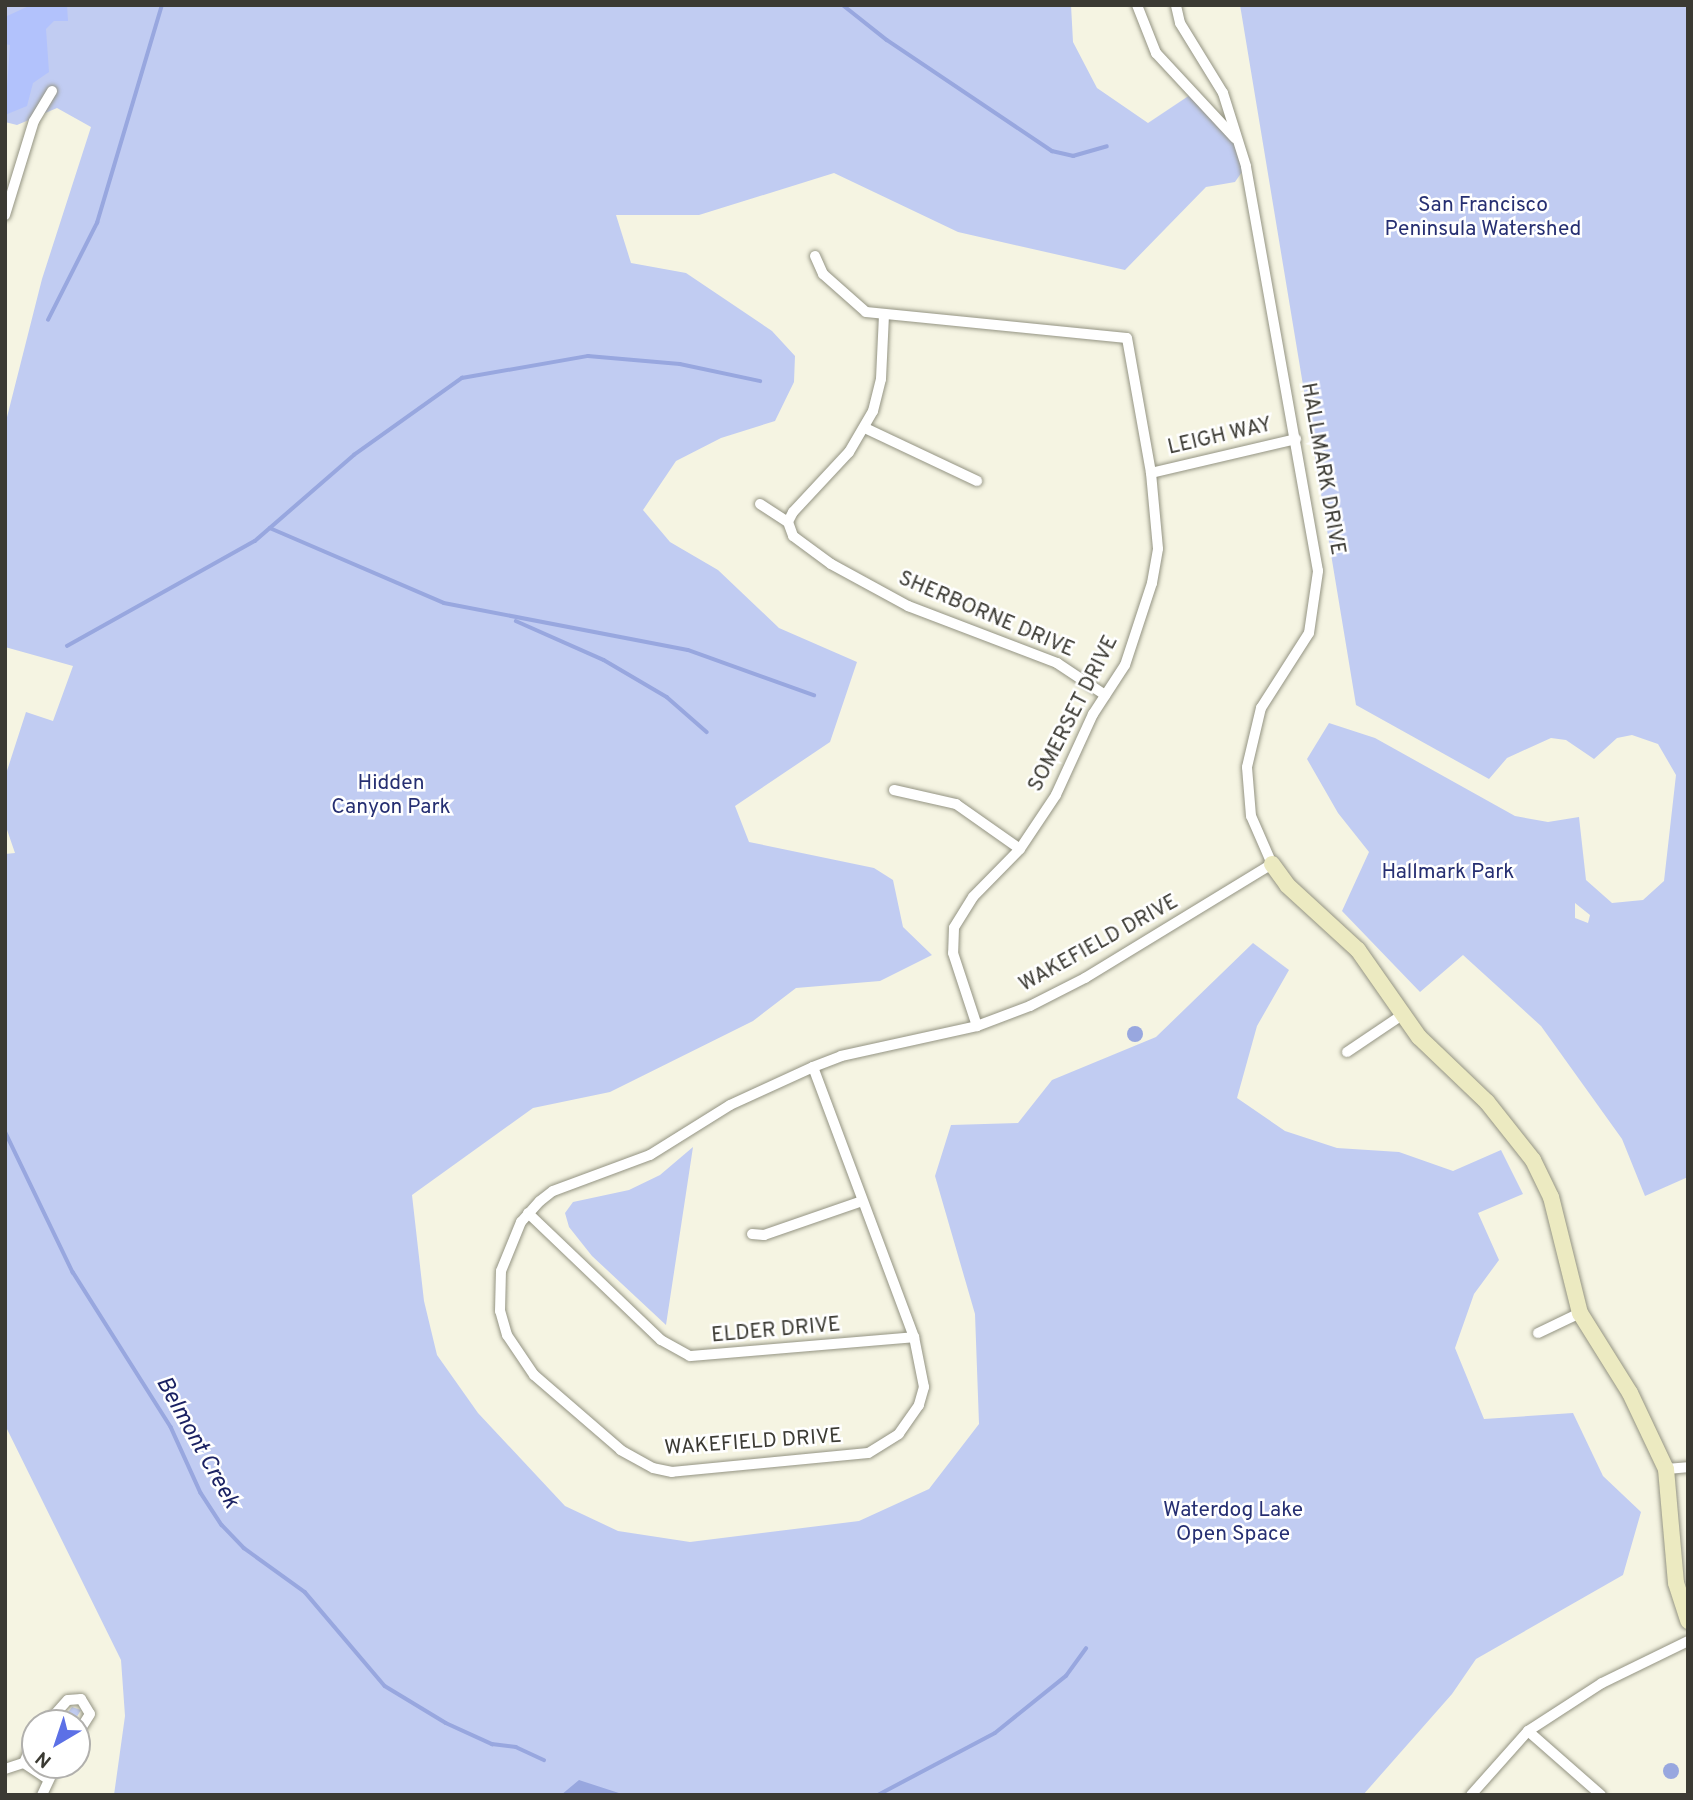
<!DOCTYPE html>
<html>
<head>
<meta charset="utf-8">
<style>
	body { margin:0 }
	#map { position:relative; width:1693px; height:1800px; overflow:hidden; background:#f5f4e2; font-family:Overpass,sans-serif }
	div>[style] { position:absolute }
	.green>* { inset:0; background:#c1ccf2 }
	.forest>* { inset:0; background:#b2c2fc }
	.water>* { inset:0; background:#98a7df }
	.round { border-radius:50% }
	.stream>* { height:3.5px; margin:-1.75px; padding:0 1.75px; transform-origin:1.75px; border-radius:1.75px; background:#98a7df }
	.roads { filter:drop-shadow(0 0 2px #949483) drop-shadow(0 0 2px #949483) }
	.street>* { height:10px; margin:-5px; padding:0 5px; transform-origin:5px; border-radius:5px; background:#fff }
	.secondary>* { height:16px; margin:-8px; padding:0 8px; transform-origin:8px; border-radius:8px; background:#eceac1 }
	span { translate:-50% -50%; white-space:nowrap; text-align:center; line-height:1.15; -webkit-text-stroke:5px #fff; paint-order:stroke }
	.park-label { font-size:21px; color:#262f72 }
	.street-label { font-size:21px; color:#3b3a33 }
	.water-label { font-size:23px; color:#1b2263; font-style:italic }
	.frame { position:absolute; inset:0; border:7px solid #3b3a33; pointer-events:none }
	.north { position:absolute; left:21px; top:1709px; width:70px; height:70px; box-sizing:border-box; background:#fff; border:2px solid #b1b0ad; border-radius:50%; rotate:219deg; font-size:19px; font-weight:700; line-height:28px; text-align:center; color:#3b3a33 }
	.north::after { content:''; display:block; margin:auto; width:24px; height:32px; background:#5c70e6; clip-path:polygon(50% 0,100% 100%,50% 72%,0 100%) }
</style>
</head>
<body>
<div id="map">
	<div class="green">
		<i style="clip-path:polygon(5px 5px,1071px 5px,1073px 42px,1097px 88px,1148px 123px,1193px 93px,1237px 140px,1246px 166px,1235px 182px,1206px 187px,1125px 270px,958px 232px,834px 173px,699px 215px,616px 215px,631px 263px,686px 273px,772px 331px,795px 356px,794px 382px,775px 421px,721px 438px,676px 461px,643px 510px,670px 542px,718px 570px,779px 628px,857px 662px,830px 742px,735px 806px,749px 842px,874px 868px,893px 880px,903px 927px,932px 955px,880px 981px,796px 988px,753px 1021px,610px 1092px,533px 1108px,412px 1195px,424px 1301px,437px 1355px,478px 1413px,565px 1506px,618px 1531px,690px 1542px,859px 1521px,929px 1489px,979px 1424px,975px 1314px,935px 1176px,951px 1125px,1018px 1123px,1052px 1080px,1156px 1037px,1253px 943px,1289px 970px,1257px 1026px,1237px 1098px,1285px 1131px,1337px 1148px,1399px 1152px,1453px 1171px,1501px 1150px,1523px 1194px,1478px 1213px,1499px 1260px,1474px 1294px,1455px 1348px,1484px 1419px,1573px 1413px,1603px 1476px,1641px 1512px,1623px 1575px,1476px 1659px,1452px 1694px,1363px 1795px,114px 1795px,125px 1716px,121px 1660px,5px 1425px,5px 854px,15px 853px,5px 824px,5px 777px,26px 712px,53px 721px,73px 666px,5px 647px,5px 425px,42px 279px,91px 127px,57px 108px,17px 125px,5px 122px)"></i>
		<i style="clip-path:polygon(evenodd,1240px 5px,1688px 5px,1688px 1177px,1645px 1196px,1622px 1139px,1541px 1026px,1463px 955px,1420px 992px,1342px 911px,1369px 852px,1338px 813px,1307px 759px,1329px 723px,1375px 738px,1515px 816px,1548px 822px,1579px 817px,1586px 880px,1612px 903px,1643px 900px,1664px 881px,1676px 775px,1658px 744px,1632px 735px,1617px 738px,1594px 759px,1566px 740px,1551px 738px,1507px 758px,1489px 779px,1356px 705px,1240px 5px,1575px 903px,1590px 915px,1588px 923px,1575px 918px,1575px 903px)"></i>
		<i style="clip-path:polygon(693px 1147px,666px 1325px,592px 1256px,569px 1227px,565px 1213px,573px 1202px,629px 1190px,660px 1175px)"></i>
		<i style="clip-path:polygon(72px 1707px,81px 1710px,73px 1723px,60px 1723px)"></i>
	</div>
	<div class="forest">
		<i style="clip-path:polygon(31px 5px,67px 5px,68px 21px,54px 21px,46px 29px,49px 72px,33px 83px,27px 106px,5px 115px,10px 45px,5px 44px,5px 17px)"></i>
	</div>
	<div class="water">
		<i class="round" style="left:1127px;top:1026px;width:16px;height:16px"></i>
		<i class="round" style="left:1663px;top:1763px;width:16px;height:16px"></i>
		<i style="clip-path:polygon(579px 1780px,585px 1782px,625px 1795px,561px 1795px)"></i>
	</div>
	<div class="stream">
		<i style="left:843px;top:5px;width:56px;rotate:38.5deg"></i>
		<i style="left:887px;top:40px;width:199px;rotate:33.9deg"></i>
		<i style="left:1052px;top:151px;width:22px;rotate:13deg"></i>
		<i style="left:1073px;top:156px;width:35px;rotate:-16deg"></i>
		<i style="left:48px;top:320px;width:109px;rotate:-63.2deg"></i>
		<i style="left:97px;top:223px;width:227px;rotate:-73.4deg"></i>
		<i style="left:270px;top:528px;width:189px;rotate:23.3deg"></i>
		<i style="left:444px;top:603px;width:248px;rotate:10.9deg"></i>
		<i style="left:688px;top:650px;width:134px;rotate:19.7deg"></i>
		<i style="left:516px;top:621px;width:96px;rotate:23.9deg"></i>
		<i style="left:604px;top:660px;width:73px;rotate:30.4deg"></i>
		<i style="left:667px;top:697px;width:53px;rotate:41.2deg"></i>
		<i style="left:67px;top:646px;width:215px;rotate:-29.2deg"></i>
		<i style="left:255px;top:541px;width:131px;rotate:-41deg"></i>
		<i style="left:354px;top:455px;width:133px;rotate:-35.5deg"></i>
		<i style="left:462px;top:378px;width:128px;rotate:-9.9deg"></i>
		<i style="left:588px;top:356px;width:92px;rotate:5deg"></i>
		<i style="left:680px;top:364px;width:82px;rotate:12deg"></i>
		<i style="left:5px;top:1131px;width:157px;rotate:64.3deg"></i>
		<i style="left:73px;top:1272px;width:183px;rotate:57.7deg"></i>
		<i style="left:171px;top:1427px;width:72px;rotate:65.6deg"></i>
		<i style="left:201px;top:1493px;width:38px;rotate:57deg"></i>
		<i style="left:222px;top:1525px;width:32px;rotate:46deg"></i>
		<i style="left:244px;top:1548px;width:75px;rotate:35.8deg"></i>
		<i style="left:305px;top:1592px;width:123px;rotate:49.6deg"></i>
		<i style="left:385px;top:1686px;width:71px;rotate:31.2deg"></i>
		<i style="left:446px;top:1723px;width:51px;rotate:24.5deg"></i>
		<i style="left:492px;top:1744px;width:24px;rotate:7deg"></i>
		<i style="left:516px;top:1747px;width:31px;rotate:25deg"></i>
		<i style="left:878px;top:1795px;width:132px;rotate:-27.9deg"></i>
		<i style="left:995px;top:1733px;width:91px;rotate:-38.8deg"></i>
		<i style="left:1066px;top:1676px;width:34px;rotate:-54deg"></i>
	</div>
	<div class="roads">
		<div class="street">
			<i style="left:1137px;top:5px;width:52px;rotate:68.4deg"></i>
			<i style="left:1156px;top:53px;width:116px;rotate:47.1deg"></i>
			<i style="left:5px;top:215px;width:98px;rotate:-72.9deg"></i>
			<i style="left:34px;top:121px;width:35px;rotate:-59deg"></i>
			<i style="left:815px;top:256px;width:20px;rotate:66deg"></i>
			<i style="left:823px;top:274px;width:57px;rotate:41.5deg"></i>
			<i style="left:866px;top:312px;width:262px;rotate:5.7deg"></i>
			<i style="left:1127px;top:338px;width:137px;rotate:79.9deg"></i>
			<i style="left:1151px;top:473px;width:76px;rotate:84.7deg"></i>
			<i style="left:1158px;top:549px;width:35px;rotate:100deg"></i>
			<i style="left:1152px;top:583px;width:86px;rotate:108.2deg"></i>
			<i style="left:1125px;top:665px;width:59px;rotate:123.1deg"></i>
			<i style="left:1093px;top:714px;width:89px;rotate:114.6deg"></i>
			<i style="left:1056px;top:795px;width:65px;rotate:123.7deg"></i>
			<i style="left:1020px;top:849px;width:67px;rotate:134.4deg"></i>
			<i style="left:973px;top:897px;width:36px;rotate:122deg"></i>
			<i style="left:954px;top:928px;width:25px;rotate:92deg"></i>
			<i style="left:953px;top:953px;width:77px;rotate:71.8deg"></i>
			<i style="left:884px;top:315px;width:64px;rotate:92.7deg"></i>
			<i style="left:881px;top:379px;width:33px;rotate:104deg"></i>
			<i style="left:873px;top:411px;width:48px;rotate:120.3deg"></i>
			<i style="left:849px;top:452px;width:82px;rotate:133deg"></i>
			<i style="left:793px;top:512px;width:11px;rotate:117deg"></i>
			<i style="left:788px;top:522px;width:15px;rotate:70deg"></i>
			<i style="left:793px;top:536px;width:47px;rotate:36.4deg"></i>
			<i style="left:831px;top:564px;width:88px;rotate:28.6deg"></i>
			<i style="left:908px;top:606px;width:160px;rotate:20.9deg"></i>
			<i style="left:1057px;top:663px;width:58px;rotate:33.7deg"></i>
			<i style="left:865px;top:428px;width:124px;rotate:25.3deg"></i>
			<i style="left:1151px;top:473px;width:149px;rotate:-13.2deg"></i>
			<i style="left:760px;top:504px;width:33px;rotate:33deg"></i>
			<i style="left:894px;top:790px;width:64px;rotate:12.7deg"></i>
			<i style="left:956px;top:804px;width:78px;rotate:35.1deg"></i>
			<i style="left:1347px;top:1052px;width:66px;rotate:-33.9deg"></i>
			<i style="left:813px;top:1067px;width:288px;rotate:69.5deg"></i>
			<i style="left:914px;top:1337px;width:51px;rotate:78.7deg"></i>
			<i style="left:924px;top:1387px;width:19px;rotate:106deg"></i>
			<i style="left:919px;top:1405px;width:35px;rotate:125deg"></i>
			<i style="left:899px;top:1434px;width:36px;rotate:148deg"></i>
			<i style="left:868px;top:1453px;width:197px;rotate:174.5deg"></i>
			<i style="left:672px;top:1472px;width:19px;rotate:-168deg"></i>
			<i style="left:653px;top:1468px;width:37px;rotate:-151deg"></i>
			<i style="left:621px;top:1450px;width:115px;rotate:-139.2deg"></i>
			<i style="left:534px;top:1375px;width:48px;rotate:-124deg"></i>
			<i style="left:507px;top:1335px;width:25px;rotate:-106deg"></i>
			<i style="left:500px;top:1311px;width:40px;rotate:-88.6deg"></i>
			<i style="left:501px;top:1271px;width:53px;rotate:-67.8deg"></i>
			<i style="left:521px;top:1222px;width:28px;rotate:-48deg"></i>
			<i style="left:540px;top:1201px;width:16px;rotate:-38deg"></i>
			<i style="left:553px;top:1191px;width:103px;rotate:-20.4deg"></i>
			<i style="left:650px;top:1155px;width:94px;rotate:-32deg"></i>
			<i style="left:730px;top:1105px;width:91px;rotate:-24.6deg"></i>
			<i style="left:813px;top:1067px;width:30px;rotate:-21deg"></i>
			<i style="left:841px;top:1056px;width:139px;rotate:-12.4deg"></i>
			<i style="left:977px;top:1026px;width:57px;rotate:-20.7deg"></i>
			<i style="left:1030px;top:1006px;width:62px;rotate:-27deg"></i>
			<i style="left:1085px;top:978px;width:219px;rotate:-31.4deg"></i>
			<i style="left:1272px;top:864px;width:52px;rotate:-113.6deg"></i>
			<i style="left:1251px;top:816px;width:49px;rotate:-94.7deg"></i>
			<i style="left:1247px;top:767px;width:61px;rotate:-76.7deg"></i>
			<i style="left:1261px;top:708px;width:89px;rotate:-57.4deg"></i>
			<i style="left:1309px;top:633px;width:63px;rotate:-81.7deg"></i>
			<i style="left:1318px;top:571px;width:411px;rotate:-100.1deg"></i>
			<i style="left:1246px;top:166px;width:77px;rotate:-107.5deg"></i>
			<i style="left:1223px;top:93px;width:82px;rotate:-121.6deg"></i>
			<i style="left:1180px;top:23px;width:18px;rotate:-103deg"></i>
			<i style="left:528px;top:1213px;width:184px;rotate:43.7deg"></i>
			<i style="left:661px;top:1340px;width:33px;rotate:29deg"></i>
			<i style="left:690px;top:1356px;width:225px;rotate:-4.8deg"></i>
			<i style="left:752px;top:1234px;width:12px;rotate:5deg"></i>
			<i style="left:764px;top:1235px;width:104px;rotate:-19.1deg"></i>
			<i style="left:1538px;top:1333px;width:47px;rotate:-25.5deg"></i>
			<i style="left:1666px;top:1469px;width:22px;rotate:-5deg"></i>
			<i style="left:47px;top:1723px;width:31px;rotate:-48deg"></i>
			<i style="left:68px;top:1700px;width:13px;rotate:-4deg"></i>
			<i style="left:81px;top:1699px;width:17px;rotate:59deg"></i>
			<i style="left:90px;top:1714px;width:25px;rotate:122deg"></i>
			<i style="left:1528px;top:1731px;width:97px;rotate:41.2deg"></i>
			<i style="left:24px;top:1763px;width:29px;rotate:34deg"></i>
			<i style="left:5px;top:1769px;width:20px;rotate:-18deg"></i>
			<i style="left:24px;top:1763px;width:28px;rotate:-67deg"></i>
			<i style="left:42px;top:1795px;width:33px;rotate:-65deg"></i>
			<i style="left:1471px;top:1795px;width:86px;rotate:-48.3deg"></i>
			<i style="left:1528px;top:1731px;width:88px;rotate:-33deg"></i>
			<i style="left:1602px;top:1683px;width:96px;rotate:-26deg"></i>
		</div>
		<div class="secondary">
			<i style="left:1272px;top:864px;width:26px;rotate:54deg"></i>
			<i style="left:1287px;top:885px;width:96px;rotate:42.5deg"></i>
			<i style="left:1358px;top:950px;width:106px;rotate:55deg"></i>
			<i style="left:1419px;top:1037px;width:94px;rotate:43.7deg"></i>
			<i style="left:1487px;top:1102px;width:74px;rotate:51.6deg"></i>
			<i style="left:1533px;top:1160px;width:41px;rotate:64.1deg"></i>
			<i style="left:1551px;top:1197px;width:120px;rotate:76deg"></i>
			<i style="left:1580px;top:1313px;width:94px;rotate:58deg"></i>
			<i style="left:1630px;top:1393px;width:84px;rotate:64.7deg"></i>
			<i style="left:1666px;top:1469px;width:114px;rotate:85deg"></i>
			<i style="left:1676px;top:1583px;width:40px;rotate:72deg"></i>
		</div>
	</div>
	<div class="park-label">
		<span style="left:1483px;top:218px">San Francisco<br>Peninsula Watershed</span>
		<span style="left:391px;top:796px">Hidden<br>Canyon Park</span>
		<span style="left:1448px;top:873px">Hallmark Park</span>
		<span style="left:1233px;top:1523px">Waterdog Lake<br>Open Space</span>
	</div>
	<div class="street-label">
		<span style="left:1220px;top:437px;rotate:-13deg">LEIGH WAY</span>
		<span style="left:1322px;top:469px;rotate:80deg">HALLMARK DRIVE</span>
		<span style="left:986px;top:615px;rotate:23deg">SHERBORNE DRIVE</span>
		<span style="left:1074px;top:714px;rotate:-63deg">SOMERSET DRIVE</span>
		<span style="left:1099px;top:944px;rotate:-29deg">WAKEFIELD DRIVE</span>
		<span style="left:776px;top:1331px;rotate:-5deg">ELDER DRIVE</span>
		<span style="left:753px;top:1443px;rotate:-4deg">WAKEFIELD DRIVE</span>
	</div>
	<div class="water-label">
		<span style="left:196px;top:1443px;rotate:61deg">Belmont Creek</span>
	</div>
	<div class="frame"></div>
	<div class="north">N</div>
</div>
</body>
</html>
